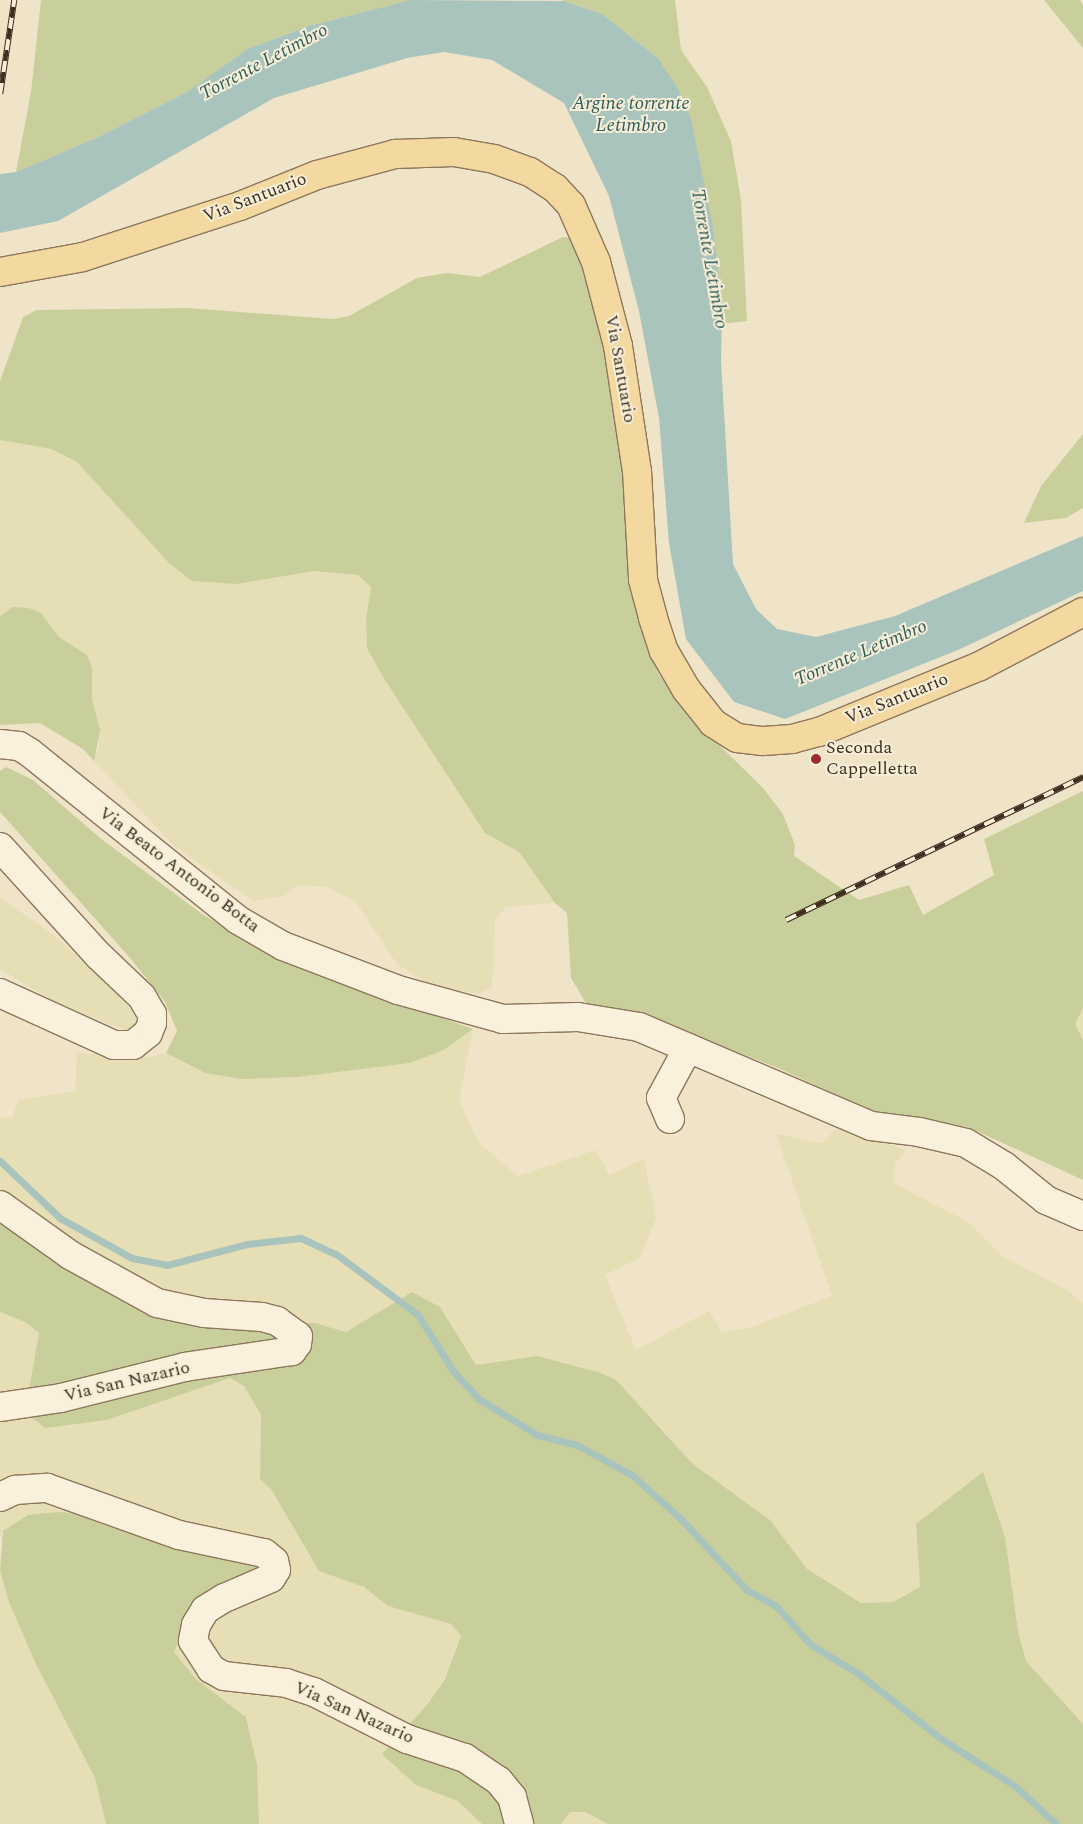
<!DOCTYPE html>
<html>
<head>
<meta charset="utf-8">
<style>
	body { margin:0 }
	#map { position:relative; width:1083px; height:1824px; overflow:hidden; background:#f0e4c8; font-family:Spectral,serif }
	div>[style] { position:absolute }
	.farmland>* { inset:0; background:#e6deb5 }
	.green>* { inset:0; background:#c9cf9b }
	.water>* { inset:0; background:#a9c4bc }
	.stream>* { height:7px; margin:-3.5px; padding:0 3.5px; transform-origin:3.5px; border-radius:3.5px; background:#a9c4bc }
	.roads { filter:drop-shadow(1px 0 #8d765c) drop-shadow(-1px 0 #8d765c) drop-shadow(0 1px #8d765c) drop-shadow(0 -1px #8d765c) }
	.minor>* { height:28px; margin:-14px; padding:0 14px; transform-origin:14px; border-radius:14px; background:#faf1dc }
	.major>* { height:28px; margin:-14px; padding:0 14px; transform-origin:14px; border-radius:14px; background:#f3d9a0 }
	.rail>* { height:5.5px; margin-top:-2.75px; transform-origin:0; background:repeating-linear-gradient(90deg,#f7eed8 0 11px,#3d2e20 0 22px); box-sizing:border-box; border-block:1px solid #3d2e20 }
	.dots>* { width:14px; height:14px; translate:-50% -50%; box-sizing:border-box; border:2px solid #f7eed8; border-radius:50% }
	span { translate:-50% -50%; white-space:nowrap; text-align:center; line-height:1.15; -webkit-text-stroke:4px #f7eed8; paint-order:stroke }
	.street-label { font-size:18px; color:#3d2e20 }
	.poi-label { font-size:18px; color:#3d2e20 }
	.left { translate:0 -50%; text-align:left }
	.water-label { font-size:19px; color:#2f5d5a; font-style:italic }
</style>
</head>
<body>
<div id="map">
	<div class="farmland">
		<i style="clip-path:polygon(0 440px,51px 449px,77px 462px,168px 562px,237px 584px,314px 571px,358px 575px,372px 587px,366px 620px,367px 648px,383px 677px,485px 833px,519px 852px,555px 903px,506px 907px,495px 920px,492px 988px,477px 994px,430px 985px,397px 964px,356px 902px,328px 887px,297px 885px,284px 896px,254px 901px,174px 846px,94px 761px,99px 745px,89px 678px,91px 667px,78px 649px,59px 637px,41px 613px,29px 608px,12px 607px,0 616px)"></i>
		<i style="clip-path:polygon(0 898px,54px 935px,123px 999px,141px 1025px,127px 1030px,111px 1025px,50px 999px,0 969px)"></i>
		<i style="clip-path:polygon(1083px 1008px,1083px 1040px,1075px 1024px)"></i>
		<i style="clip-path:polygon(473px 1029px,459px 1100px,478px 1142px,518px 1176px,596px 1150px,609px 1175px,644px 1159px,656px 1218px,640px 1258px,605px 1275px,636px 1350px,709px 1311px,722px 1332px,749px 1328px,832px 1296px,776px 1134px,822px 1143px,837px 1128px,906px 1150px,895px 1164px,893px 1183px,968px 1222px,1002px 1256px,1067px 1290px,1083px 1303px,1083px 1724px,1026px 1661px,1018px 1631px,916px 1524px,920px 1587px,893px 1602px,861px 1603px,807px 1570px,770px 1520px,693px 1464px,654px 1420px,537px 1356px,476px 1365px,468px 1352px,413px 1292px,346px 1332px,315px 1323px,270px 1325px,141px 1310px,0 1216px,0 1118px,12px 1117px,19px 1100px,75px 1091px,77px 1053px,150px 1057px,166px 1053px,205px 1073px,241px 1079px,298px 1077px,410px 1063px,444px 1050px)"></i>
		<i style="clip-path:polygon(0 1312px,25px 1322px,39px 1333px,28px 1395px,107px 1420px,230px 1378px,244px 1386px,261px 1415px,260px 1479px,271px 1489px,319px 1571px,364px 1587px,389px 1606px,451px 1624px,461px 1636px,445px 1678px,427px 1705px,392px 1742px,416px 1785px,458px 1801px,482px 1824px,259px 1824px,257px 1765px,246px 1717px,196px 1679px,174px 1652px,199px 1599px,106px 1526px,77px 1514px,3px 1531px,0 1538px)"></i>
		<i style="clip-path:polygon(0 1570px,9px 1602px,95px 1778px,106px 1824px,0 1824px)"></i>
		<i style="clip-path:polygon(570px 1812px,585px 1812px,608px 1824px,561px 1824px)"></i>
	</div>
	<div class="green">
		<i style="clip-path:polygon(41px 0,410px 0,309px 26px,247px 49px,187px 92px,96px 138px,16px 172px,31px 92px)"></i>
		<i style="clip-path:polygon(561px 0,675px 0,681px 50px,707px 87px,731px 141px,741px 200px,747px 321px,722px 324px,714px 232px,703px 192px,657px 57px,602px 14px)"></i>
		<i style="clip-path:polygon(1044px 0,1080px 0,1083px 5px,1083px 48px)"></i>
		<i style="clip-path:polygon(563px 237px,572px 238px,580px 255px,602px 326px,613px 388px,638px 618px,659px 675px,703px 729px,763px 788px,783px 814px,795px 845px,794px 856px,859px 900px,909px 885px,923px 915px,994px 875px,984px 839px,1083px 791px,1083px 1008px,1075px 1024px,1083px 1040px,1083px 1180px,968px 1127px,876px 1113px,778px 1068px,644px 1016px,587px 1005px,571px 978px,567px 913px,555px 903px,519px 852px,485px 833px,383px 677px,367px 648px,366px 620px,371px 587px,358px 575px,314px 571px,237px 584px,192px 581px,168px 562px,77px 462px,51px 449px,0 440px,0 381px,23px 317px,37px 310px,188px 308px,333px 319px,349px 316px,417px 278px,447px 273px,480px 277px)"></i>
		<i style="clip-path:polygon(1083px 434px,1083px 508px,1066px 518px,1024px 523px,1041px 486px)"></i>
		<i style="clip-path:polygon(12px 607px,29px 608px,41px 613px,59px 637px,87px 655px,92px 667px,92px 700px,100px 730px,94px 761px,83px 749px,40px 723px,0 725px,0 616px)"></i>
		<i style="clip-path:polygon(6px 767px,33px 780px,100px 838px,202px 914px,292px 965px,473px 1029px,444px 1050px,410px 1063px,298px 1077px,241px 1079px,205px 1073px,166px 1053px,177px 1031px,165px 1002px,131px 959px,0 812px,0 771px)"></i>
		<i style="clip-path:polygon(0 1216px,141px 1310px,270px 1325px,315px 1323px,346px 1332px,412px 1292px,440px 1307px,476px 1365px,537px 1356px,601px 1373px,616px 1380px,693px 1464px,770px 1520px,807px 1569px,861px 1603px,893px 1602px,920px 1587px,916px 1524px,983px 1472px,1005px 1537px,1018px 1631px,1026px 1661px,1083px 1724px,1083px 1824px,608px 1824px,585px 1812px,570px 1812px,561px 1824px,482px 1824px,458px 1801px,416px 1785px,382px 1754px,427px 1705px,445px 1679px,461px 1636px,451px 1624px,388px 1606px,364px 1587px,319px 1571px,271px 1489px,260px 1479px,261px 1415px,244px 1386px,230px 1378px,107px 1420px,45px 1428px,21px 1409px,28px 1395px,39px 1333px,25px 1322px,0 1312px)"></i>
		<i style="clip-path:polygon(60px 1512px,77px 1514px,106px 1526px,262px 1566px,248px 1577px,199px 1599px,174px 1652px,196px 1679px,246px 1717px,257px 1765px,259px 1824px,106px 1824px,95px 1778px,35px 1662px,9px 1602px,0 1570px,3px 1531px,28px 1515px)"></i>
	</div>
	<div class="water">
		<i style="clip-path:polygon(410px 0,564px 1px,602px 14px,625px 32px,657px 57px,678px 89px,691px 119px,714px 232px,722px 308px,721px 361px,733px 564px,756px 609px,777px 629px,816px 637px,895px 616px,1083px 536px,1083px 591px,958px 650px,785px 719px,734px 702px,686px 639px,669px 543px,659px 418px,639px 311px,609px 196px,564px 103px,492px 60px,444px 52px,407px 58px,274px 98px,58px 221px,0 233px,0 174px,16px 172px,96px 138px,187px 92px,247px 49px,309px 26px)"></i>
	</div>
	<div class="stream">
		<i style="left:0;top:1161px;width:83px;rotate:43.5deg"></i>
		<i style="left:60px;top:1218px;width:82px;rotate:29.1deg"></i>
		<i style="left:132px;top:1258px;width:36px;rotate:11deg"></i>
		<i style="left:167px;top:1265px;width:83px;rotate:-14.7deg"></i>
		<i style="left:247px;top:1244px;width:54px;rotate:-6.3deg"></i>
		<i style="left:301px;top:1238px;width:38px;rotate:25deg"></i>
		<i style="left:336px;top:1254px;width:102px;rotate:36.6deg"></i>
		<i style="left:418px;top:1315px;width:66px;rotate:58deg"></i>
		<i style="left:453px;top:1371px;width:38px;rotate:47deg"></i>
		<i style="left:479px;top:1399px;width:68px;rotate:31.8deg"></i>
		<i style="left:537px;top:1435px;width:41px;rotate:14deg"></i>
		<i style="left:577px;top:1445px;width:63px;rotate:28.6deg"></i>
		<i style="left:632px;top:1475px;width:64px;rotate:41.9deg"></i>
		<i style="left:680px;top:1518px;width:98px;rotate:47.1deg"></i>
		<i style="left:747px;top:1590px;width:33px;rotate:29deg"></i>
		<i style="left:776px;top:1606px;width:52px;rotate:48.1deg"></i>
		<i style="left:811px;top:1645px;width:56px;rotate:31.1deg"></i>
		<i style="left:859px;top:1674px;width:107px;rotate:38.2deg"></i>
		<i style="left:943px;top:1740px;width:85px;rotate:32.6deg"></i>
		<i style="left:1015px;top:1786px;width:56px;rotate:42.8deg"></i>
	</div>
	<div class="roads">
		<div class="minor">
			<i style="left:0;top:744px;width:19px;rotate:6deg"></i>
			<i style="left:19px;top:746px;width:12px;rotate:31deg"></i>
			<i style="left:29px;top:752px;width:268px;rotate:38.8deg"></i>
			<i style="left:238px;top:920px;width:52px;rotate:30deg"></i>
			<i style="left:283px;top:946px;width:123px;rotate:20.9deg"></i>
			<i style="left:398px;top:990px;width:109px;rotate:15.4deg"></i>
			<i style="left:503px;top:1019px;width:75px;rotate:-1.5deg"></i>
			<i style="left:578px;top:1017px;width:62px;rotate:9.3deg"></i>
			<i style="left:639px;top:1027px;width:252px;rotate:23.1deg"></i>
			<i style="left:871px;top:1126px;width:48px;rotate:7.1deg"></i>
			<i style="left:919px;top:1132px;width:48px;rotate:13.2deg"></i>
			<i style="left:966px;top:1143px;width:44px;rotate:31.2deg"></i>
			<i style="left:1004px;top:1166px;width:54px;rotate:39deg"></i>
			<i style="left:1046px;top:1200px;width:40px;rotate:23.4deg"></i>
			<i style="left:0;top:847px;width:147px;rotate:47.8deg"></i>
			<i style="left:99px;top:956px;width:59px;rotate:43.6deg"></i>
			<i style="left:142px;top:997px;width:20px;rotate:60deg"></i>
			<i style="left:152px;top:1014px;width:9px;rotate:90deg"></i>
			<i style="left:152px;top:1023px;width:11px;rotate:112deg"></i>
			<i style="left:148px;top:1033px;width:19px;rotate:141deg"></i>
			<i style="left:133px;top:1045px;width:19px;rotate:180deg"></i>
			<i style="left:114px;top:1045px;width:125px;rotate:-155.5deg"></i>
			<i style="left:670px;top:1119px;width:23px;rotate:-113deg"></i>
			<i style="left:661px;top:1098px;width:57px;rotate:-61.6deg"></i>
			<i style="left:0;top:1205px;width:86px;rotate:35.5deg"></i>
			<i style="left:70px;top:1255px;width:99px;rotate:28.9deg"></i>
			<i style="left:157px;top:1303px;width:48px;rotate:12deg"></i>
			<i style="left:204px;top:1313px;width:58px;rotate:3.9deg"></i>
			<i style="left:262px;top:1317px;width:16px;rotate:15deg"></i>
			<i style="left:277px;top:1321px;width:26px;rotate:36deg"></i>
			<i style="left:298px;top:1336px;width:8px;rotate:97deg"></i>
			<i style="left:297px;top:1344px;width:9px;rotate:126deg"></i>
			<i style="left:292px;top:1351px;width:108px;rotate:171.5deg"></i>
			<i style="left:185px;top:1367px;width:128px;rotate:166deg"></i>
			<i style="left:61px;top:1398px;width:62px;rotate:171.6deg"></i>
			<i style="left:0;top:1497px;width:17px;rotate:-25deg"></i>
			<i style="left:15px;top:1490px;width:32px;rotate:-4deg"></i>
			<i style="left:47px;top:1488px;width:140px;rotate:19.6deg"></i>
			<i style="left:179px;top:1535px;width:87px;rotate:12deg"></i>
			<i style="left:264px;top:1553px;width:13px;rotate:39deg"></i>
			<i style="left:274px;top:1561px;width:9px;rotate:77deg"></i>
			<i style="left:276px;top:1570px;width:9px;rotate:122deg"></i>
			<i style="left:271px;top:1578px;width:51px;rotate:156.9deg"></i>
			<i style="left:224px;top:1598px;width:22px;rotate:148deg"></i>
			<i style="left:205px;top:1610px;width:17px;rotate:121deg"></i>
			<i style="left:196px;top:1625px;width:16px;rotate:101deg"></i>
			<i style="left:193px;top:1641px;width:33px;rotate:57deg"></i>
			<i style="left:211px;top:1669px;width:15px;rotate:28deg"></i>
			<i style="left:224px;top:1676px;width:62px;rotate:6.4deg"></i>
			<i style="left:286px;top:1683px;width:29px;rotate:18deg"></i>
			<i style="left:314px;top:1692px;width:104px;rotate:26.8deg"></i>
			<i style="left:407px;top:1739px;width:61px;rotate:18.1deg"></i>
			<i style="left:465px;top:1758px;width:41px;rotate:34.1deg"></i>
			<i style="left:499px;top:1781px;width:21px;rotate:51deg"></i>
			<i style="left:512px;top:1797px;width:28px;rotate:75deg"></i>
		</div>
		<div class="major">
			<i style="left:0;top:272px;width:84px;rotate:-10.2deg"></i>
			<i style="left:83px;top:257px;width:165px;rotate:-18deg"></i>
			<i style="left:240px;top:206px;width:83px;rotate:-21.9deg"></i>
			<i style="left:317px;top:175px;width:81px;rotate:-15.1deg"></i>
			<i style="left:395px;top:154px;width:59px;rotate:-1.9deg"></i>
			<i style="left:454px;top:152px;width:41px;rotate:9.9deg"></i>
			<i style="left:494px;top:159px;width:38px;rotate:20deg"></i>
			<i style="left:530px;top:172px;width:30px;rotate:33deg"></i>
			<i style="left:555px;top:188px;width:23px;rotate:47deg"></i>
			<i style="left:571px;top:205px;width:62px;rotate:66.3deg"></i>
			<i style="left:596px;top:262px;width:87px;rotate:75.3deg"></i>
			<i style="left:618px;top:346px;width:126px;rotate:81.4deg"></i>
			<i style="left:637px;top:471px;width:109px;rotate:86.8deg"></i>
			<i style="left:643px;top:580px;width:39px;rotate:75deg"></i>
			<i style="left:653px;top:618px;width:35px;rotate:72deg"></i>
			<i style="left:664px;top:651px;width:44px;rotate:59.9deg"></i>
			<i style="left:686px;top:689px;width:43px;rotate:51.5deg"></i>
			<i style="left:713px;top:723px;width:28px;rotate:32deg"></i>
			<i style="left:737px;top:738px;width:26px;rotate:7deg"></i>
			<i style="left:763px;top:741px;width:29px;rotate:-4deg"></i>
			<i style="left:792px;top:739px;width:28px;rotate:-15deg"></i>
			<i style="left:819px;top:732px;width:174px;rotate:-22.3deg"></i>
			<i style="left:980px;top:666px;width:116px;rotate:-27.7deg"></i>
		</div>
	</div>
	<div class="rail">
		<i style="left:0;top:94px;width:95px;rotate:-81.5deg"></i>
		<i style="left:786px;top:920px;width:330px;rotate:-25.7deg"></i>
	</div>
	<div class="dots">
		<i style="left:816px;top:759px;background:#9e2a2b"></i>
	</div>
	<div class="street-label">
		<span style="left:255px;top:198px;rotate:-21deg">Via Santuario</span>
		<span style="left:620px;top:369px;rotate:80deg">Via Santuario</span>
		<span style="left:897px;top:699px;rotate:-22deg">Via Santuario</span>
		<span style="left:179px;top:870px;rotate:37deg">Via Beato Antonio Botta</span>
		<span style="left:127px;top:1382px;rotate:-13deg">Via San Nazario</span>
		<span style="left:354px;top:1713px;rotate:24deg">Via San Nazario</span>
	</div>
	<div class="poi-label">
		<span class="left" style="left:826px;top:759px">Seconda<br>Cappelletta</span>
	</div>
	<div class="water-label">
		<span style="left:264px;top:62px;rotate:-28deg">Torrente Letimbro</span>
		<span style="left:631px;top:115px">Argine torrente<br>Letimbro</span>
		<span style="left:709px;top:259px;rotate:80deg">Torrente Letimbro</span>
		<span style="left:861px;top:653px;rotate:-23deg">Torrente Letimbro</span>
	</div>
</div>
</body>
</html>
